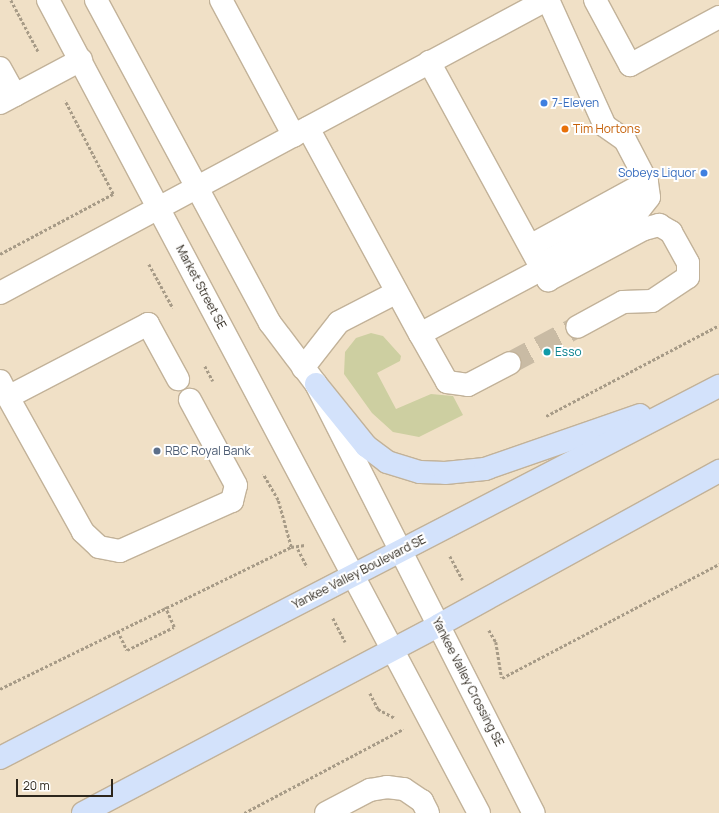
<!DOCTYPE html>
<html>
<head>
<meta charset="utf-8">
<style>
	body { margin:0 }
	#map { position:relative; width:719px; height:813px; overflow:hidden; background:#f0e0c6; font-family:Manrope,sans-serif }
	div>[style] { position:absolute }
	.green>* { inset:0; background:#cdcfa1 }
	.minor-tunnel>* { height:22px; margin-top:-11px; transform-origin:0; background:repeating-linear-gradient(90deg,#c9bba4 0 22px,transparent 0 33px) }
	.path>* { height:2.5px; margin-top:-1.25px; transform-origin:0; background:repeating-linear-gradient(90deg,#a79b87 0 3px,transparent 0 5px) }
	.roads { filter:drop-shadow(1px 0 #c2b299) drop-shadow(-1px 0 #c2b299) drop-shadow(0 1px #c2b299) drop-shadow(0 -1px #c2b299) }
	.minor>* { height:22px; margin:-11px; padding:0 11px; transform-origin:11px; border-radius:11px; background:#fff }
	.major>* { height:22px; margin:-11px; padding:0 11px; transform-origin:11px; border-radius:11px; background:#d3e2fb }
	.dots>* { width:11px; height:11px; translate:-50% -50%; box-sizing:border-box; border:2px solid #fff; border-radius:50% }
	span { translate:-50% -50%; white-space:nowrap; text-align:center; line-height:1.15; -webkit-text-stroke:4px #fff; paint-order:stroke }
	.shop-label { font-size:12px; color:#366cbe }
	.left { translate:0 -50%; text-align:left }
	.right { translate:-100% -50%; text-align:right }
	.food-label { font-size:12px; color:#c56008 }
	.street-label { font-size:12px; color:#2c261c }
	.culture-label { font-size:12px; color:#0d838f }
	.service-label { font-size:12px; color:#4e5e75 }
	.scale { position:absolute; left:16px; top:779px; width:97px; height:18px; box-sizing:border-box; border:2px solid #2c261c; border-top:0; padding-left:5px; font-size:12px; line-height:14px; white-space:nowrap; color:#2c261c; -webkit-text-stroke:3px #fff; paint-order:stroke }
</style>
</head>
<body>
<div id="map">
	<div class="green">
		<i style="clip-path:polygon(371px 333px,383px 336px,401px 356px,400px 361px,377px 373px,396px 409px,431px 394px,453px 396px,463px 415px,419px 437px,393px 432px,372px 413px,344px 374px,345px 352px,356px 338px)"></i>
	</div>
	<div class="minor-tunnel">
		<i style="left:510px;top:363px;width:76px;rotate:-28.2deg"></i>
	</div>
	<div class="path">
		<i style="left:11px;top:0;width:58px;rotate:62.1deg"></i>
		<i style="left:0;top:254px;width:128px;rotate:-28deg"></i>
		<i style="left:113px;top:194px;width:105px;rotate:-117.3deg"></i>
		<i style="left:149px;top:264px;width:50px;rotate:61.4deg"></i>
		<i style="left:205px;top:366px;width:17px;rotate:62deg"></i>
		<i style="left:546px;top:416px;width:195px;rotate:-27.7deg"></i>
		<i style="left:291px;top:547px;width:14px;rotate:-8deg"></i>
		<i style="left:298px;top:549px;width:20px;rotate:63deg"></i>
		<i style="left:450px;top:556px;width:27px;rotate:62deg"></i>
		<i style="left:333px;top:618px;width:27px;rotate:63deg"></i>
		<i style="left:489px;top:630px;width:14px;rotate:60deg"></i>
		<i style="left:496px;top:642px;width:36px;rotate:81deg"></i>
		<i style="left:118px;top:631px;width:21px;rotate:65deg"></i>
		<i style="left:127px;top:650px;width:52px;rotate:-26.1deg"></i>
		<i style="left:174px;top:627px;width:22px;rotate:-114deg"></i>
		<i style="left:502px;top:678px;width:245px;rotate:-27.7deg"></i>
		<i style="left:0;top:689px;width:324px;rotate:-26deg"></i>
		<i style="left:291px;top:547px;width:49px;rotate:-105.5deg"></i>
		<i style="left:278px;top:500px;width:30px;rotate:-120deg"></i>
		<i style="left:370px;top:693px;width:18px;rotate:63deg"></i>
		<i style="left:378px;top:709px;width:19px;rotate:28deg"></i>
		<i style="left:244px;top:813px;width:180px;rotate:-27.8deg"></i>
	</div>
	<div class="roads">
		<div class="minor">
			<i style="left:48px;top:0;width:920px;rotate:62.07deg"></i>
			<i style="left:96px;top:0;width:367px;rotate:61.7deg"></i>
			<i style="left:270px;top:323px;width:76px;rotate:53deg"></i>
			<i style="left:316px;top:384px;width:481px;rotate:63.1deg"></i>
			<i style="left:221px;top:0;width:154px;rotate:61.8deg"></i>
			<i style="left:595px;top:0;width:74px;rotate:61.7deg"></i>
			<i style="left:630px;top:65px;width:101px;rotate:-28.3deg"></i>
			<i style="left:0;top:68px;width:31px;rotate:61deg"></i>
			<i style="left:0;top:103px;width:92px;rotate:-28deg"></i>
			<i style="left:308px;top:128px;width:234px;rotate:61.5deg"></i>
			<i style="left:420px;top:334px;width:138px;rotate:-28deg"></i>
			<i style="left:542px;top:269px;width:236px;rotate:-118.6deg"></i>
			<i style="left:530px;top:246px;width:133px;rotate:-28.7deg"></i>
			<i style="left:647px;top:182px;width:47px;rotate:-117.6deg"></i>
			<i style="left:625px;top:140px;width:24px;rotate:-145deg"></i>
			<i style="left:605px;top:126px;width:138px;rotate:-114.3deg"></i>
			<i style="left:540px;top:265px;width:113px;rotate:-29.1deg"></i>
			<i style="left:639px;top:210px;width:16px;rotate:-52deg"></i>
			<i style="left:649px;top:197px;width:15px;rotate:-98deg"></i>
			<i style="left:542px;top:269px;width:13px;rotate:61deg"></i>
			<i style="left:548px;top:280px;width:109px;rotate:-28deg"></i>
			<i style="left:644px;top:229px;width:16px;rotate:-15deg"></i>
			<i style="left:659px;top:225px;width:14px;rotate:30deg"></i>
			<i style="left:671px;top:232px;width:35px;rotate:61deg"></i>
			<i style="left:688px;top:263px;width:14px;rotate:90deg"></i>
			<i style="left:688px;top:277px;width:43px;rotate:146.3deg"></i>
			<i style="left:652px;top:301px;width:29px;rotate:178deg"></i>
			<i style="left:623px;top:302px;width:52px;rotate:151.5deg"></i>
			<i style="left:0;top:293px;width:620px;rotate:-28.22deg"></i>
			<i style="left:420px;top:334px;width:55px;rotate:60.6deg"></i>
			<i style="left:447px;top:382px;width:21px;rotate:8deg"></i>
			<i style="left:468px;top:385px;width:47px;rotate:-27.6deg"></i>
			<i style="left:303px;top:368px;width:58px;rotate:-52deg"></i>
			<i style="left:339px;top:322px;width:65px;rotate:-27.3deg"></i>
			<i style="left:0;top:381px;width:18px;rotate:63deg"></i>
			<i style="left:8px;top:397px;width:158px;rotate:-27.5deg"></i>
			<i style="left:148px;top:324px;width:63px;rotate:61.4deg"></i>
			<i style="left:8px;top:397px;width:154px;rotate:60.9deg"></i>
			<i style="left:83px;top:532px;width:22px;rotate:43deg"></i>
			<i style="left:99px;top:547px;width:21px;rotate:11deg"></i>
			<i style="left:120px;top:551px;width:123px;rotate:-24.1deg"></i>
			<i style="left:232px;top:501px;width:16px;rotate:-76deg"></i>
			<i style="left:236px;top:485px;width:97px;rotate:-118.4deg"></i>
			<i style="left:326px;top:813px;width:50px;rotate:-27.6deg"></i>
			<i style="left:370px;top:790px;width:17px;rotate:-10deg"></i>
			<i style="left:387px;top:787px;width:17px;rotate:7deg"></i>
			<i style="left:404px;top:789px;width:22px;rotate:34deg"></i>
			<i style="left:422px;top:801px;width:13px;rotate:63deg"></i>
		</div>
		<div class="major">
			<i style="left:316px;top:384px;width:80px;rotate:51.1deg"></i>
			<i style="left:366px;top:446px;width:26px;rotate:37deg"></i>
			<i style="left:387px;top:462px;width:34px;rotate:17deg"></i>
			<i style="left:420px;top:472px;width:25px;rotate:2deg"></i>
			<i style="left:445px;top:473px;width:40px;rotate:-5.7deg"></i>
			<i style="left:485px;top:469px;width:164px;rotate:-19.2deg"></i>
			<i style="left:0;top:758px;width:810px;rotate:-27.36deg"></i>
			<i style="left:83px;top:813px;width:403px;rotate:-27.8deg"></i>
			<i style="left:439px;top:625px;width:320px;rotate:-28.8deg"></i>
		</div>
	</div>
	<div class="dots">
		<i style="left:544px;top:103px;background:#3f7fe0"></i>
		<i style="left:565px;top:129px;background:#e8710a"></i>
		<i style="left:704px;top:173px;background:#3f7fe0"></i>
		<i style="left:547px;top:352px;background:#0f9aa8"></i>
		<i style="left:157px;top:451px;background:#5c6f8a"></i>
	</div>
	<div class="shop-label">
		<span class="left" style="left:552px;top:103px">7-Eleven</span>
		<span class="right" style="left:696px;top:173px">Sobeys Liquor</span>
	</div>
	<div class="food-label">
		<span class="left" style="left:573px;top:129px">Tim Hortons</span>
	</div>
	<div class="street-label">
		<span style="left:201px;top:287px;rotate:62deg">Market Street SE</span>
		<span style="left:359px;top:572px;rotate:-27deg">Yankee Valley Boulevard SE</span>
		<span style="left:468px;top:682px;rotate:63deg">Yankee Valley Crossing SE</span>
	</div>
	<div class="culture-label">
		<span class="left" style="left:555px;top:352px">Esso</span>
	</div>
	<div class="service-label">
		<span class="left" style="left:165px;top:451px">RBC Royal Bank</span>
	</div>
	<div class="scale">20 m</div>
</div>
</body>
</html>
